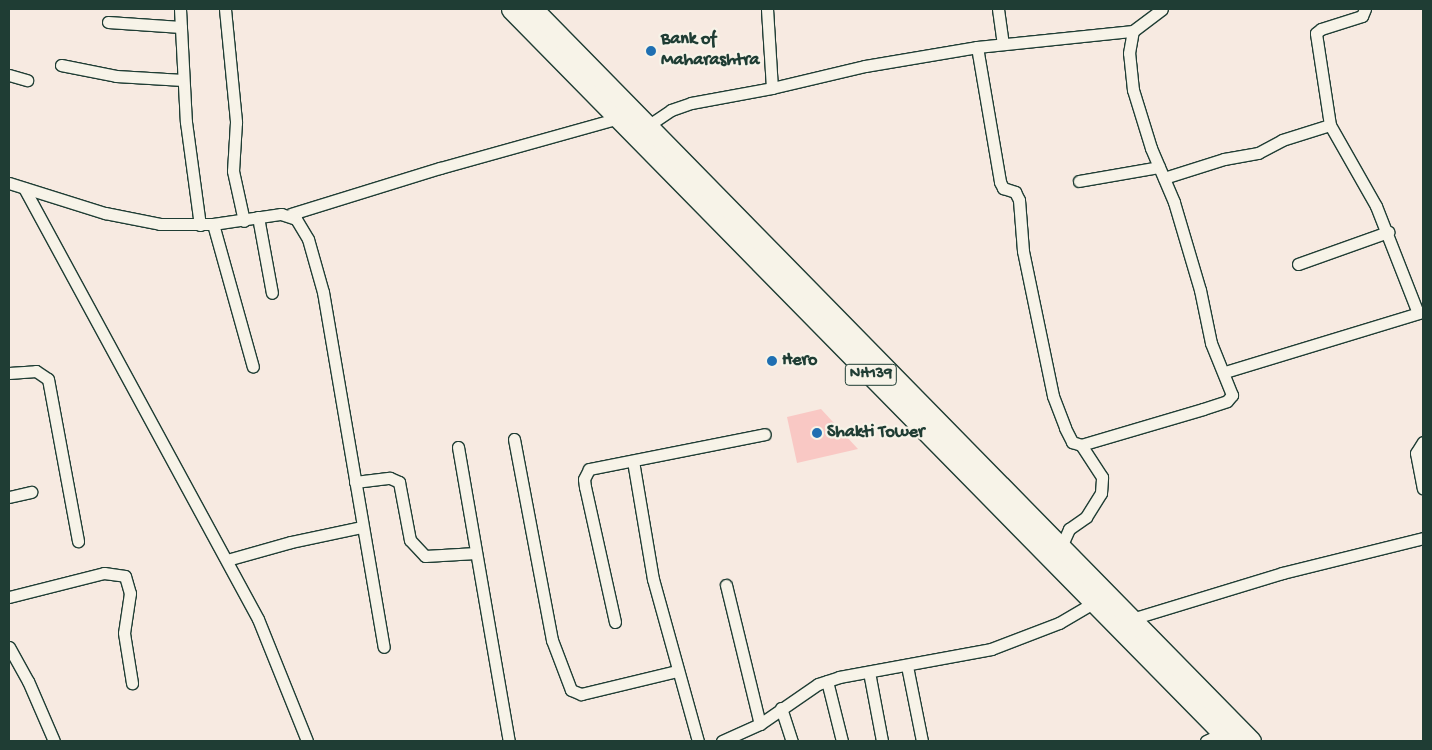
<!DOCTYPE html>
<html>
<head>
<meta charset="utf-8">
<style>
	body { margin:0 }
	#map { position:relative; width:1432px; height:750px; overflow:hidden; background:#f7eae1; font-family:"Gochi Hand",sans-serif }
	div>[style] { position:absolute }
	.building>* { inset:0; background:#f9c8c4 }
	.roads { filter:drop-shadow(1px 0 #1f3d34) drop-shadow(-1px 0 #1f3d34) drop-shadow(0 1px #1f3d34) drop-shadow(0 -1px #1f3d34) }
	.minor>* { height:11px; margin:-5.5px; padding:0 5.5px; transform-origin:5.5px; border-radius:5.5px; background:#f7f3e8 }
	.trunk>* { height:19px; margin:-9.5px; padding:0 9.5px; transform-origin:9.5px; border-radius:9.5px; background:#f7f3e8 }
	.dots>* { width:14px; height:14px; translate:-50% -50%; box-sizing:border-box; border:2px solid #f7f3e8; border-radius:50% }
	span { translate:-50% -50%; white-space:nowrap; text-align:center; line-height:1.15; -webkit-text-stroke:4.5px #f7f3e8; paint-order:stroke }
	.shield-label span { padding:1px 4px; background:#f7f3e8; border:1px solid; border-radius:4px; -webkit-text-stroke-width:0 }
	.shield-label { font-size:16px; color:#1f3d34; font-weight:700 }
	.poi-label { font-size:18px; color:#1f3d34; font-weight:700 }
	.left { translate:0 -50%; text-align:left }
	.frame { position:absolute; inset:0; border:10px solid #1f3d34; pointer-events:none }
</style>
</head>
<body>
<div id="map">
	<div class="building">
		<i style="clip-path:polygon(821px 409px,858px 449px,797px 463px,787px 417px)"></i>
	</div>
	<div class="roads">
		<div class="minor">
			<i style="left:180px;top:9px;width:113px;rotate:87deg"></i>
			<i style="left:186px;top:122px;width:104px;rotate:82.3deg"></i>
			<i style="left:225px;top:9px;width:114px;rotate:84.4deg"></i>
			<i style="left:236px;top:122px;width:49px;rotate:93.5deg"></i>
			<i style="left:233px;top:171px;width:51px;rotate:77.6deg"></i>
			<i style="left:767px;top:9px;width:79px;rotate:86.4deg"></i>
			<i style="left:998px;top:9px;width:35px;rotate:82deg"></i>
			<i style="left:108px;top:22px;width:73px;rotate:3.9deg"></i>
			<i style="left:977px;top:47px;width:137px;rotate:80.3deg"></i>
			<i style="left:1000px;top:182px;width:7px;rotate:63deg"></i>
			<i style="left:1003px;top:188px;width:13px;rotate:18deg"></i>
			<i style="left:1015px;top:192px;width:9px;rotate:63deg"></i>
			<i style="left:1019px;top:200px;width:51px;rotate:85.5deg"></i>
			<i style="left:1023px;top:251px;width:148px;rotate:78.3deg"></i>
			<i style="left:1053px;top:396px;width:34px;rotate:69deg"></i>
			<i style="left:1065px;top:428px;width:16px;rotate:63deg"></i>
			<i style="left:1072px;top:442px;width:9px;rotate:18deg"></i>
			<i style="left:1081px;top:445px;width:127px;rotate:-16.4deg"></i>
			<i style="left:1203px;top:409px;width:25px;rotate:-18deg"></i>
			<i style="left:1227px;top:401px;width:8px;rotate:-50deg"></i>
			<i style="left:1232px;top:395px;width:56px;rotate:-112deg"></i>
			<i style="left:1211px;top:343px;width:54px;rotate:-101.7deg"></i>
			<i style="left:1200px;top:290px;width:92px;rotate:-106.5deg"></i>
			<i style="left:1174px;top:202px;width:59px;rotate:-113.1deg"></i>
			<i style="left:1151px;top:148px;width:61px;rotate:-107.2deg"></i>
			<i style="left:1133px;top:90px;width:37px;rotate:-96deg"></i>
			<i style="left:1129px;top:53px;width:22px;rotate:-80deg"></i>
			<i style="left:61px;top:65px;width:56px;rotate:11.3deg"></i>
			<i style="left:116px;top:76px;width:67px;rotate:3.4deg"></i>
			<i style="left:9px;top:75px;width:19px;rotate:16deg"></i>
			<i style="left:1330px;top:125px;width:93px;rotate:60.4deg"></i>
			<i style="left:1376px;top:206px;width:115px;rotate:68.6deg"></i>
			<i style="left:643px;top:129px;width:34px;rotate:-34deg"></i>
			<i style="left:671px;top:110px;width:21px;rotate:-19deg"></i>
			<i style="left:691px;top:103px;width:82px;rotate:-10.5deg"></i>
			<i style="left:772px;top:88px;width:96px;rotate:-13.3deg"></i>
			<i style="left:865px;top:66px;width:114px;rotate:-9.6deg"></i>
			<i style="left:977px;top:47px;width:157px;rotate:-5.9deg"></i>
			<i style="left:1133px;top:31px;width:36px;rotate:-37deg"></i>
			<i style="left:1164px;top:178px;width:63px;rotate:-17.6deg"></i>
			<i style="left:1224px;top:159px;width:35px;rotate:-10deg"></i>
			<i style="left:1258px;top:153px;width:27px;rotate:-28deg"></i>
			<i style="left:1282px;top:140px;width:50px;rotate:-17.4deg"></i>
			<i style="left:1330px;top:125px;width:93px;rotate:-98.7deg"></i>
			<i style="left:1316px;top:33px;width:6px;rotate:-39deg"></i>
			<i style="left:1321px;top:29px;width:43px;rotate:-17.6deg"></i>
			<i style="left:1362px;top:16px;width:8px;rotate:-67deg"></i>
			<i style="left:1079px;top:181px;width:81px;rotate:-9.9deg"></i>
			<i style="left:9px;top:183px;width:101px;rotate:17.4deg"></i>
			<i style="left:105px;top:213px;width:56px;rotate:11.3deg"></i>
			<i style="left:160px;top:224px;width:53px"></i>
			<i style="left:213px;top:224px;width:69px;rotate:-8.4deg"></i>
			<i style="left:281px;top:214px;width:16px;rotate:18deg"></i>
			<i style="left:296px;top:219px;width:23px;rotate:59deg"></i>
			<i style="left:308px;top:239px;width:55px;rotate:74.2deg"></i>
			<i style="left:323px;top:292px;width:360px;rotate:80.3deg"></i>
			<i style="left:24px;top:188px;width:490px;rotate:61.5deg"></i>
			<i style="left:258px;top:619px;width:131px;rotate:68.1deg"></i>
			<i style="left:291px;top:214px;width:156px;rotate:-17.2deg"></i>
			<i style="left:440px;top:168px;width:186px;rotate:-15.6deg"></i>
			<i style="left:258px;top:217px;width:77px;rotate:79.6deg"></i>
			<i style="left:213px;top:224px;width:148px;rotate:74.4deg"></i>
			<i style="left:1298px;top:264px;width:96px;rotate:-19.6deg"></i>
			<i style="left:1225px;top:372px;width:207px;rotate:-16.9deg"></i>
			<i style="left:9px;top:373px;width:27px;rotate:-4deg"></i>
			<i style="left:36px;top:371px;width:14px;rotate:34deg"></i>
			<i style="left:48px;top:379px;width:165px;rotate:79.5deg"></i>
			<i style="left:514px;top:439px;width:205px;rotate:79.3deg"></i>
			<i style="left:552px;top:640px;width:53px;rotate:69.2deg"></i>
			<i style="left:571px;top:690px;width:11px;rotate:22deg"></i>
			<i style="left:581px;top:694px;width:99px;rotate:-13.5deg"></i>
			<i style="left:1423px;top:442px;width:13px;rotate:122deg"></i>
			<i style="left:1416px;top:453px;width:36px;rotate:79deg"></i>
			<i style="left:458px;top:447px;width:298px;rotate:80.2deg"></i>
			<i style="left:633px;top:461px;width:120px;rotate:80.4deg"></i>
			<i style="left:653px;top:579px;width:168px;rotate:74.5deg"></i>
			<i style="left:355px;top:482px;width:35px;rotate:-7deg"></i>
			<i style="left:390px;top:478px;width:10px;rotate:24deg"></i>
			<i style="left:399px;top:482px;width:59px;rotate:79.3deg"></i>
			<i style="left:410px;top:540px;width:22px;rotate:47deg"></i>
			<i style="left:425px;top:556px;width:51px;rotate:-3.4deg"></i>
			<i style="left:9px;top:497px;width:23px;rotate:-13deg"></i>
			<i style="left:1061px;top:547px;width:20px;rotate:-66deg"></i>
			<i style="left:1069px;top:529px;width:21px;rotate:-35deg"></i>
			<i style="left:1086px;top:517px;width:28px;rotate:-58deg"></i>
			<i style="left:1101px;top:493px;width:16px;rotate:-86deg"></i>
			<i style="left:1102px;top:477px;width:38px;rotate:-123deg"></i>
			<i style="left:227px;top:560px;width:66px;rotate:-15.7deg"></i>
			<i style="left:291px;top:542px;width:72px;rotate:-12.1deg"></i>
			<i style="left:726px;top:585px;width:143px;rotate:76.3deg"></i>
			<i style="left:9px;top:597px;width:98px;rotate:-14.2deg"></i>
			<i style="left:104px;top:573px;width:21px;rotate:8deg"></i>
			<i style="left:125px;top:576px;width:18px;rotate:74deg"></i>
			<i style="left:130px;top:593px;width:40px;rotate:98.5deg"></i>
			<i style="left:124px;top:633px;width:51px;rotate:80.9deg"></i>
			<i style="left:1132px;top:619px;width:157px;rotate:-17deg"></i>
			<i style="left:1282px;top:573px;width:145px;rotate:-13.9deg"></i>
			<i style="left:615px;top:622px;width:138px;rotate:-102.5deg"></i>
			<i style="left:585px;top:487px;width:8px;rotate:-97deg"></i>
			<i style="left:584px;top:479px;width:11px;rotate:-63deg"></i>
			<i style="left:589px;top:469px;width:179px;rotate:-11.2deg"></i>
			<i style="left:9px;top:647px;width:39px;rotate:61deg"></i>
			<i style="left:28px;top:681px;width:65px;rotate:66.6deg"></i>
			<i style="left:907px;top:666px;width:76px;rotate:78.7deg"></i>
			<i style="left:869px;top:672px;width:70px;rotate:79.3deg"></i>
			<i style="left:827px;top:681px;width:62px;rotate:76deg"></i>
			<i style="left:781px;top:708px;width:35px;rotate:72deg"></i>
			<i style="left:722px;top:741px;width:42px;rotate:-24.1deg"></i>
			<i style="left:760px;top:724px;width:70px;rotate:-34.6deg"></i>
			<i style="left:818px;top:684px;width:22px;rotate:-18deg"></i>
			<i style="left:839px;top:677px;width:155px;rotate:-10.4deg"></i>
			<i style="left:991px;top:649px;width:73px;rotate:-20.9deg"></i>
			<i style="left:1059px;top:623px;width:45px;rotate:-30.5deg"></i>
			<i style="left:1206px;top:741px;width:23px;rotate:-25deg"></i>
		</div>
		<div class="trunk">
			<i style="left:511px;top:9px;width:1026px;rotate:45.51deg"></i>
			<i style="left:533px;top:9px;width:1025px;rotate:45.55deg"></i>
		</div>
	</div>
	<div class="dots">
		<i style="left:651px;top:51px;background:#1f6fb2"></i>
		<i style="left:772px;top:361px;background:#1f6fb2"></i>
		<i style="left:817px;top:433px;background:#1f6fb2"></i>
	</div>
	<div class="shield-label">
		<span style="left:871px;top:375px">NH139</span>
	</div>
	<div class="poi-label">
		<span class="left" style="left:661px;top:51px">Bank of<br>Maharashtra</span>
		<span class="left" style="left:782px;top:361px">Hero</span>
		<span class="left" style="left:827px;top:433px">Shakti Tower</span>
	</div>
	<div class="frame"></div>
</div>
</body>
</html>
